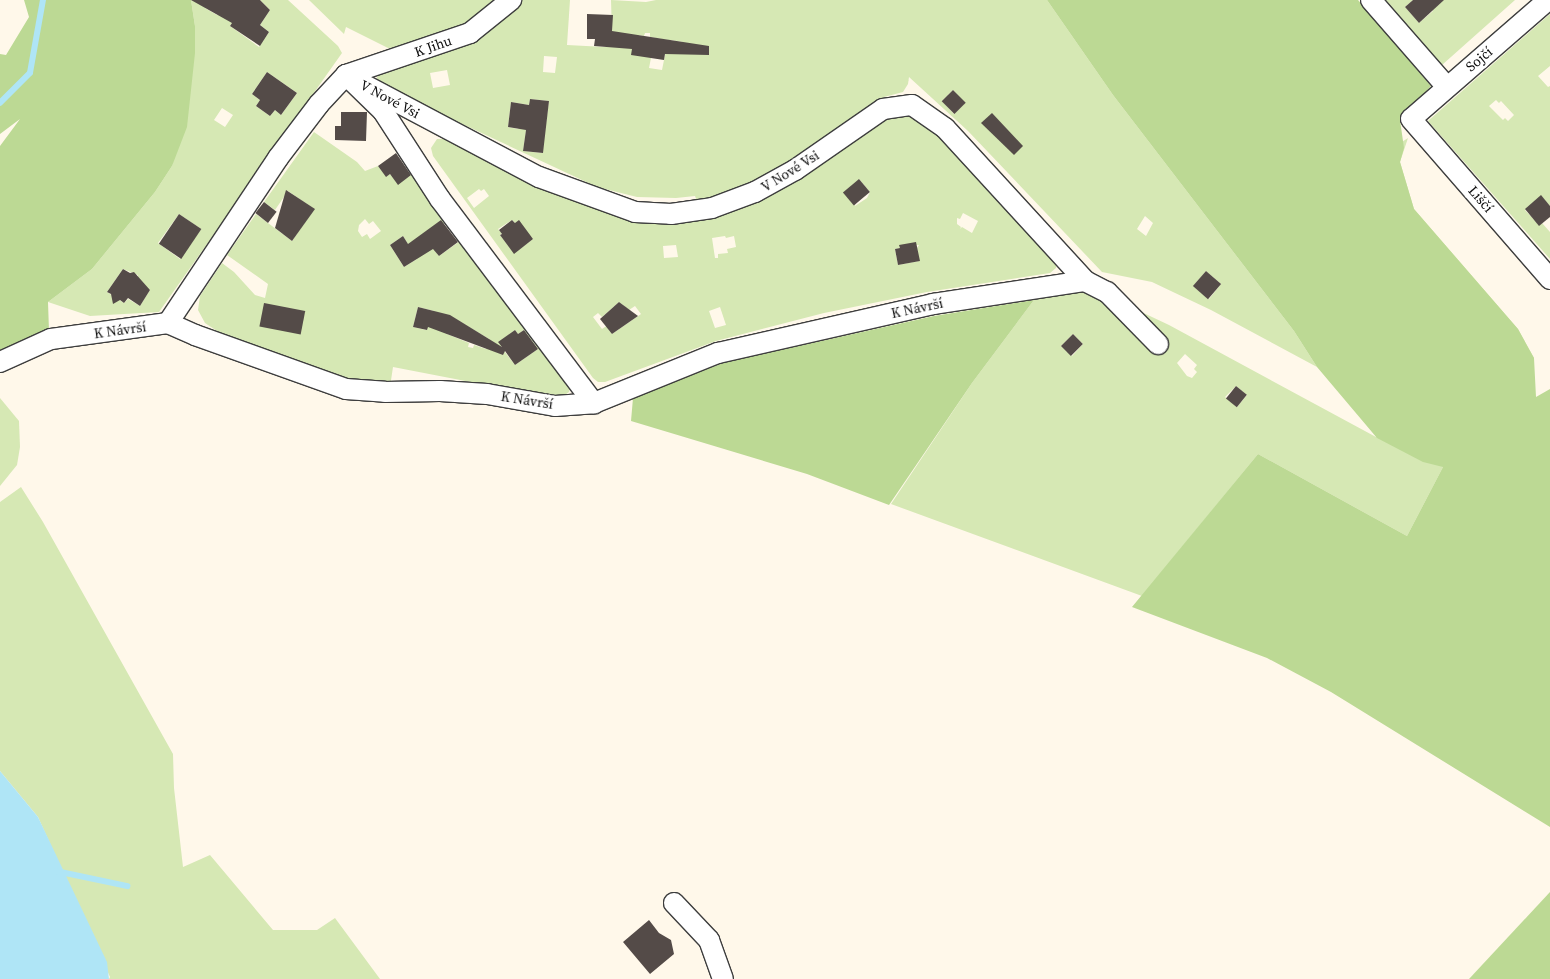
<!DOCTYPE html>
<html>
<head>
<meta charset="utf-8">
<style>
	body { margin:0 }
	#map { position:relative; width:1550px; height:979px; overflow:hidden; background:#fff8ea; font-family:"Source Serif 4",serif }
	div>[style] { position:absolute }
	.green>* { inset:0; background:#d6e8b4 }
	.forest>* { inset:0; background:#bcd994 }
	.water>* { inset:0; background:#afe5f6 }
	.stream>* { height:5.5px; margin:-2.75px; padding:0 2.75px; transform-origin:2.75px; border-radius:2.75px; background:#afe5f6 }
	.building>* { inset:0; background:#544b48; transform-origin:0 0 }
	.roads { filter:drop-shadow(1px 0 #3e3e3e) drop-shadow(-1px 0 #3e3e3e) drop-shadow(0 1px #3e3e3e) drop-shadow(0 -1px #3e3e3e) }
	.street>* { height:20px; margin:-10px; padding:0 10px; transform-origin:10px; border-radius:10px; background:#fff }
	span { translate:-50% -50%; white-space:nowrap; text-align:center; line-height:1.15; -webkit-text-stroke:5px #fff; paint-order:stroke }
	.street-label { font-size:14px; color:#0b0b0b }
</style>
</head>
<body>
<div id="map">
	<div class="green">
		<i style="clip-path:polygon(evenodd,191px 0,209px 0,205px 8px,217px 15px,226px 0,247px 0,230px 26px,259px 47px,269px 32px,260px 25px,270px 10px,260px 0,288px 0,338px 46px,342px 53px,159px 312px,90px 316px,48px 302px,92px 269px,155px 192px,172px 166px,195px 26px,191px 0,267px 72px,297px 93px,281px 115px,275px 110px,270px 116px,256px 106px,260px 100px,252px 94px,267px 72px,191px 0,222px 108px,233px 115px,225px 127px,214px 120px,222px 108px,191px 0,179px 214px,201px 229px,180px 259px,158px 243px,179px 214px,191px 0,123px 269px,138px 275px,138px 282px,150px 290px,140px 306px,128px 299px,124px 303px,107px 292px,123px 269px)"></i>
		<i style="clip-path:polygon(309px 0,503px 0,476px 24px,409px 47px,388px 48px,346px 27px,344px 34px)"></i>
		<i style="clip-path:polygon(evenodd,519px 0,570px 0,567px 45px,605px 47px,612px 33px,611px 0,646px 2px,656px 0,1047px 0,1113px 95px,1294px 331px,1317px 367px,1211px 310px,1173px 292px,1152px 282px,1102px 272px,968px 131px,909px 77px,908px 84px,903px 92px,884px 97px,794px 167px,699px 207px,695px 196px,676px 198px,637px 197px,597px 187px,383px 87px,377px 81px,377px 77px,382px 71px,453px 49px,519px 0,645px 33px,650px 33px,650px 37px,668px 40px,662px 70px,649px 68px,651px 58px,638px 38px,639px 35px,644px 36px,645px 33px,519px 0,671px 40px,683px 42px,682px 54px,669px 53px,671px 40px,519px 0,544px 56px,557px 57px,555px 73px,543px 72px,544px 56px,519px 0,447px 70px,450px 85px,433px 88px,430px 73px,447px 70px,519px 0,953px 90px,965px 103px,954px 114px,942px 101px,953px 90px,519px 0,530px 99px,549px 101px,542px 153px,523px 151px,528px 117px,518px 129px,508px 127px,511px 102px,529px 105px,530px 99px,519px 0,1145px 216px,1153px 223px,1146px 236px,1137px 229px,1145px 216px,519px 0,1206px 271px,1221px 284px,1209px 299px,1193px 286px,1206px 271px)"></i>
		<i style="clip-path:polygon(1385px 0,1413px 0,1405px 7px,1419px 23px,1433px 11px,1431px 0,1515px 0,1442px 65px)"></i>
		<i style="clip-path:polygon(evenodd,1550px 14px,1550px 66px,1538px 76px,1548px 87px,1550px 86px,1550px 206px,1541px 196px,1525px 210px,1539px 225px,1542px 223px,1550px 232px,1550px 259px,1428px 121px,1550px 14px,1496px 100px,1499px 103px,1501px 101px,1514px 115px,1508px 121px,1505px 118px,1503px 120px,1489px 106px,1496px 100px)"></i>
		<i style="clip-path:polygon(evenodd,896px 117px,910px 117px,924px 122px,951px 145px,1057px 262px,1056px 268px,1050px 273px,927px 292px,824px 313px,716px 341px,605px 382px,598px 382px,593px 378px,433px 156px,431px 148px,437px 139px,448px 139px,521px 179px,605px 212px,650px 220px,678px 220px,882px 120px,896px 117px,859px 179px,870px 192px,867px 198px,855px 206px,859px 179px,896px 117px,479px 189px,481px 191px,484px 189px,489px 196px,474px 208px,467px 198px,479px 189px,896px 117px,963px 213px,978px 221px,972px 233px,962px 227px,960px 229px,961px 227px,957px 224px,957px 218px,960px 219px,963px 213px,896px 117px,512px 220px,533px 239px,514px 253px,500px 235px,502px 233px,498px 229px,512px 220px,896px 117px,725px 236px,726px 238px,734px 236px,736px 247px,727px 249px,728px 253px,718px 254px,718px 258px,715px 258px,712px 238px,725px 236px,896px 117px,676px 245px,678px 257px,664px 258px,663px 246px,676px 245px,896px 117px,900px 245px,919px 245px,917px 248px,919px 261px,898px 265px,895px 249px,900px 248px,900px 245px,896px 117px,619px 302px,629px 310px,635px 306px,641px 314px,612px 334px,608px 325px,602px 329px,593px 317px,598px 313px,602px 317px,619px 302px,896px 117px,720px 307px,726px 325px,715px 328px,709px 311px,720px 307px)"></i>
		<i style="clip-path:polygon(evenodd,314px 132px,357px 162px,365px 171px,378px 166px,386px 176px,390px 174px,398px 184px,419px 169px,571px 384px,569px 392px,562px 397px,481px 384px,393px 367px,390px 387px,334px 378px,255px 349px,217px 331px,205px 323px,198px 310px,200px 296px,222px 263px,234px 272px,255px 295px,265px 298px,268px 284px,227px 255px,256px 214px,292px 241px,314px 209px,288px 191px,275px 210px,264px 202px,314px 132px,365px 219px,369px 224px,373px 221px,381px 231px,370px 239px,367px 234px,362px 237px,358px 231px,359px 225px,365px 219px,314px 132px,446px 222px,460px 241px,439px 256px,425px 237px,446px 222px,314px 132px,403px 236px,417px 259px,404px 267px,390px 245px,403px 236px,314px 132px,418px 307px,434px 311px,426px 330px,413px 327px,418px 307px,314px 132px,449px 315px,489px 339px,486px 349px,474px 345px,473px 348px,468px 347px,469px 343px,447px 334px,449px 315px,314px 132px,515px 330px,518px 334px,524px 330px,538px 349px,515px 365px,501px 347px,502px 340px,515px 330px)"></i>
		<i style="clip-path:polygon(evenodd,1408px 138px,1400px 162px,1414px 209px,1518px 329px,1534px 358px,1443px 467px,1407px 536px,1258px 454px,1142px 596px,891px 504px,972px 383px,1034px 300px,1082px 284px,1169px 325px,1376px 437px,1366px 165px,1408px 138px,1073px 334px,1083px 344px,1072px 356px,1061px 346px,1073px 334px,1408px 138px,1185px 354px,1197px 365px,1194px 369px,1197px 372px,1192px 378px,1187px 376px,1177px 363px,1185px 354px,1408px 138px,1236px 386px,1247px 395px,1237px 407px,1225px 397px,1236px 386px)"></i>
		<i style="clip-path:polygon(0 398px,19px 421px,20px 447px,17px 465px,0 486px)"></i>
		<i style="clip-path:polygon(21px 487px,43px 522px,173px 754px,174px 788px,183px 867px,210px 855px,273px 930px,317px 930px,335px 918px,380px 979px,109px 979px,110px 977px,38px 817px,0 771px,0 502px)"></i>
	</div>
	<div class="forest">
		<i style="clip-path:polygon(24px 0,191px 0,195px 26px,195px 53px,187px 127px,172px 166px,155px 192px,92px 269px,48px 302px,49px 331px,0 351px,0 146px,20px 119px,0 134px,0 54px,6px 55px,29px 17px)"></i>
		<i style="clip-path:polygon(1047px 0,1358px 0,1431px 86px,1400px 120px,1404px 148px,1400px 162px,1414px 209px,1518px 329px,1534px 358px,1536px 397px,1550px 389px,1550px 827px,1331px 692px,1267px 658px,1132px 607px,1258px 454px,1407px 536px,1443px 467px,1423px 462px,1377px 438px,1317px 367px,1294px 331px,1113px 95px)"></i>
		<i style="clip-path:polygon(1034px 300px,972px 383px,889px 505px,807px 474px,631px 421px,633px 398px,723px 363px,934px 316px)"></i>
		<i style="clip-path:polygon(1550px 892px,1550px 979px,1469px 979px)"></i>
	</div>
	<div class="water">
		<i style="clip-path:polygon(0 771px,38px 817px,107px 962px,109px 979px,0 979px)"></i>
	</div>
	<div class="stream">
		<i style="left:0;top:103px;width:42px;rotate:-45deg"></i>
		<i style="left:30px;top:73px;width:74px;rotate:-79.9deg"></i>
		<i style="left:56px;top:871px;width:73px;rotate:11.9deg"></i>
	</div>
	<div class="building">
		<i style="clip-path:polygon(191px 0,260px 0,270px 10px,260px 25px,269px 32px,260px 46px,230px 26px,232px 23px)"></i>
		<i style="clip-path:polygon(1413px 0,1444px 0,1419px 23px,1405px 7px)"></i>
		<i style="clip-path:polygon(587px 14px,613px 15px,612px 31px,709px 46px,709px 55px,665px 54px,664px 60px,631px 55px,632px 49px,594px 46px,595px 39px,587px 39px)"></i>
		<i style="clip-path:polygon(267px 72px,297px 93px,281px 115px,275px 110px,270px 116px,256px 106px,260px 100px,252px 94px)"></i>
		<i style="left:953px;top:90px;width:18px;height:16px;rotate:45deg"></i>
		<i style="clip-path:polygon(530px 99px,549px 101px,543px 153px,523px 151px,526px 130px,508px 127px,511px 102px,529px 105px)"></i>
		<i style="clip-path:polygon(341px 112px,367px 112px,366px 141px,335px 140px,335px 126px,341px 126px)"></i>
		<i style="clip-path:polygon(992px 113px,1023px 146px,1014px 155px,981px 123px)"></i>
		<i style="clip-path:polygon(396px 153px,411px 175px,398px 185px,390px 174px,386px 177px,378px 166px)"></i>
		<i style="left:859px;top:179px;width:17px;height:21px;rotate:50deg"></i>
		<i style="clip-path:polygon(286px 190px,315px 209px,292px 241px,275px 228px)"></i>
		<i style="clip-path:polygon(1541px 195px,1550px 206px,1550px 217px,1539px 226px,1525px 209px)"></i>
		<i style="left:264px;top:202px;width:16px;height:14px;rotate:38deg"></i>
		<i style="left:179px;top:214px;width:27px;height:36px;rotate:34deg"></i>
		<i style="clip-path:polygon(441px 220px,458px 242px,439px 256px,433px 249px,404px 267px,390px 245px,403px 236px,408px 244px)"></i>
		<i style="clip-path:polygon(512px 220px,515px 223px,519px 220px,533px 239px,514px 254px,500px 235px,502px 234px,499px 230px)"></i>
		<i style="clip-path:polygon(916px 242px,920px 261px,898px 265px,895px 249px,900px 248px,899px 245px)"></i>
		<i style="clip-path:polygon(123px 269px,130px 273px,134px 272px,150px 290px,140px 306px,128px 298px,124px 303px,120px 300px,113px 304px,111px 294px,107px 292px)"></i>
		<i style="left:1206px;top:271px;width:20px;height:20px;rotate:41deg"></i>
		<i style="clip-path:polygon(619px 302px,638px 316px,612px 334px,600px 319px)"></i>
		<i style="left:264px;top:303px;width:42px;height:24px;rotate:11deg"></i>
		<i style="clip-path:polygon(418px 307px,450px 315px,502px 347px,498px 342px,515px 330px,518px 334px,524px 330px,538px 349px,515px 365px,505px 351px,503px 355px,428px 327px,427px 330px,413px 327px)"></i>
		<i style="left:1073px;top:334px;width:14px;height:17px;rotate:45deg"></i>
		<i style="left:1236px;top:386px;width:14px;height:16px;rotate:39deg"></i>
		<i style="clip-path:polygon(649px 920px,659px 933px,671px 940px,674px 954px,650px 974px,623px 942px)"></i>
	</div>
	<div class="roads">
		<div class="street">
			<i style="left:1371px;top:0;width:114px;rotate:48.9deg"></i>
			<i style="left:1548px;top:0;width:181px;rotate:139deg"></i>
			<i style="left:1411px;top:119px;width:212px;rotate:49deg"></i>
			<i style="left:346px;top:75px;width:218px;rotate:27.9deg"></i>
			<i style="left:539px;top:177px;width:102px;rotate:20deg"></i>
			<i style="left:635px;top:212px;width:36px;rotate:3deg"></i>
			<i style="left:671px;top:214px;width:41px;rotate:-8.3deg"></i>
			<i style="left:712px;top:208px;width:46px;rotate:-20.4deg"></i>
			<i style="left:755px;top:192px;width:46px;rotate:-28.8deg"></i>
			<i style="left:795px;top:170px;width:107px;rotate:-34.7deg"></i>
			<i style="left:883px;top:109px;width:29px;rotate:-8deg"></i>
			<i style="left:912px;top:105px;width:40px;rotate:34.9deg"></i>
			<i style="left:945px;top:128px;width:207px;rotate:47.5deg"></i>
			<i style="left:1085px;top:281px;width:25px;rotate:27deg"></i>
			<i style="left:1107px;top:292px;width:73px;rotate:45.6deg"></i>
			<i style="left:346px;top:75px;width:131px;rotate:-18.7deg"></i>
			<i style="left:470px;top:33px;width:53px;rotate:-38.8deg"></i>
			<i style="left:168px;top:323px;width:198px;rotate:-56.3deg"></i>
			<i style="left:278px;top:158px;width:68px;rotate:-52.8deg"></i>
			<i style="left:319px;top:104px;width:40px;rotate:-47deg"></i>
			<i style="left:346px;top:75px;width:52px;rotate:44.2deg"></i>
			<i style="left:383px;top:111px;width:105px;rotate:57.1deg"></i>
			<i style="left:440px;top:199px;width:256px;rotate:53deg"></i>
			<i style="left:0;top:362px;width:56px;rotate:-24.3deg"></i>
			<i style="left:51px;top:339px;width:118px;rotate:-7.8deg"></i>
			<i style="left:168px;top:323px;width:30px;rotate:24deg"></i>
			<i style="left:195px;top:335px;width:160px;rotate:19.7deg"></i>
			<i style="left:346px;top:389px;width:39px;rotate:4deg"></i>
			<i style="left:385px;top:392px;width:55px;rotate:-1deg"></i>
			<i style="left:440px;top:391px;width:47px;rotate:3.7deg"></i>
			<i style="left:487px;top:394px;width:69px;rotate:10deg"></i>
			<i style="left:555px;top:406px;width:39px;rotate:-4deg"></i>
			<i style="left:594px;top:403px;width:134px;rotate:-22deg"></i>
			<i style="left:718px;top:353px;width:221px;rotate:-12.8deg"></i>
			<i style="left:933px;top:304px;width:154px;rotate:-8.6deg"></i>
			<i style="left:674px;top:903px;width:51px;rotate:46.6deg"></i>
			<i style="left:709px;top:940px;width:41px;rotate:70.3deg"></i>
		</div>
	</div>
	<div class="street-label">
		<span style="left:433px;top:46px;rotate:-19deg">K Jihu</span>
		<span style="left:1479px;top:59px;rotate:-40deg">Sojčí</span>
		<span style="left:390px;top:99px;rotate:28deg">V Nové Vsi</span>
		<span style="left:790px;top:171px;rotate:-32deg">V Nové Vsi</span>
		<span style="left:1481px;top:199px;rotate:49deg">Liščí</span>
		<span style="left:917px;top:308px;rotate:-12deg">K Návrší</span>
		<span style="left:120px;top:330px;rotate:-8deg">K Návrší</span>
		<span style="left:527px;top:400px;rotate:9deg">K Návrší</span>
	</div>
</div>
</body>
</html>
